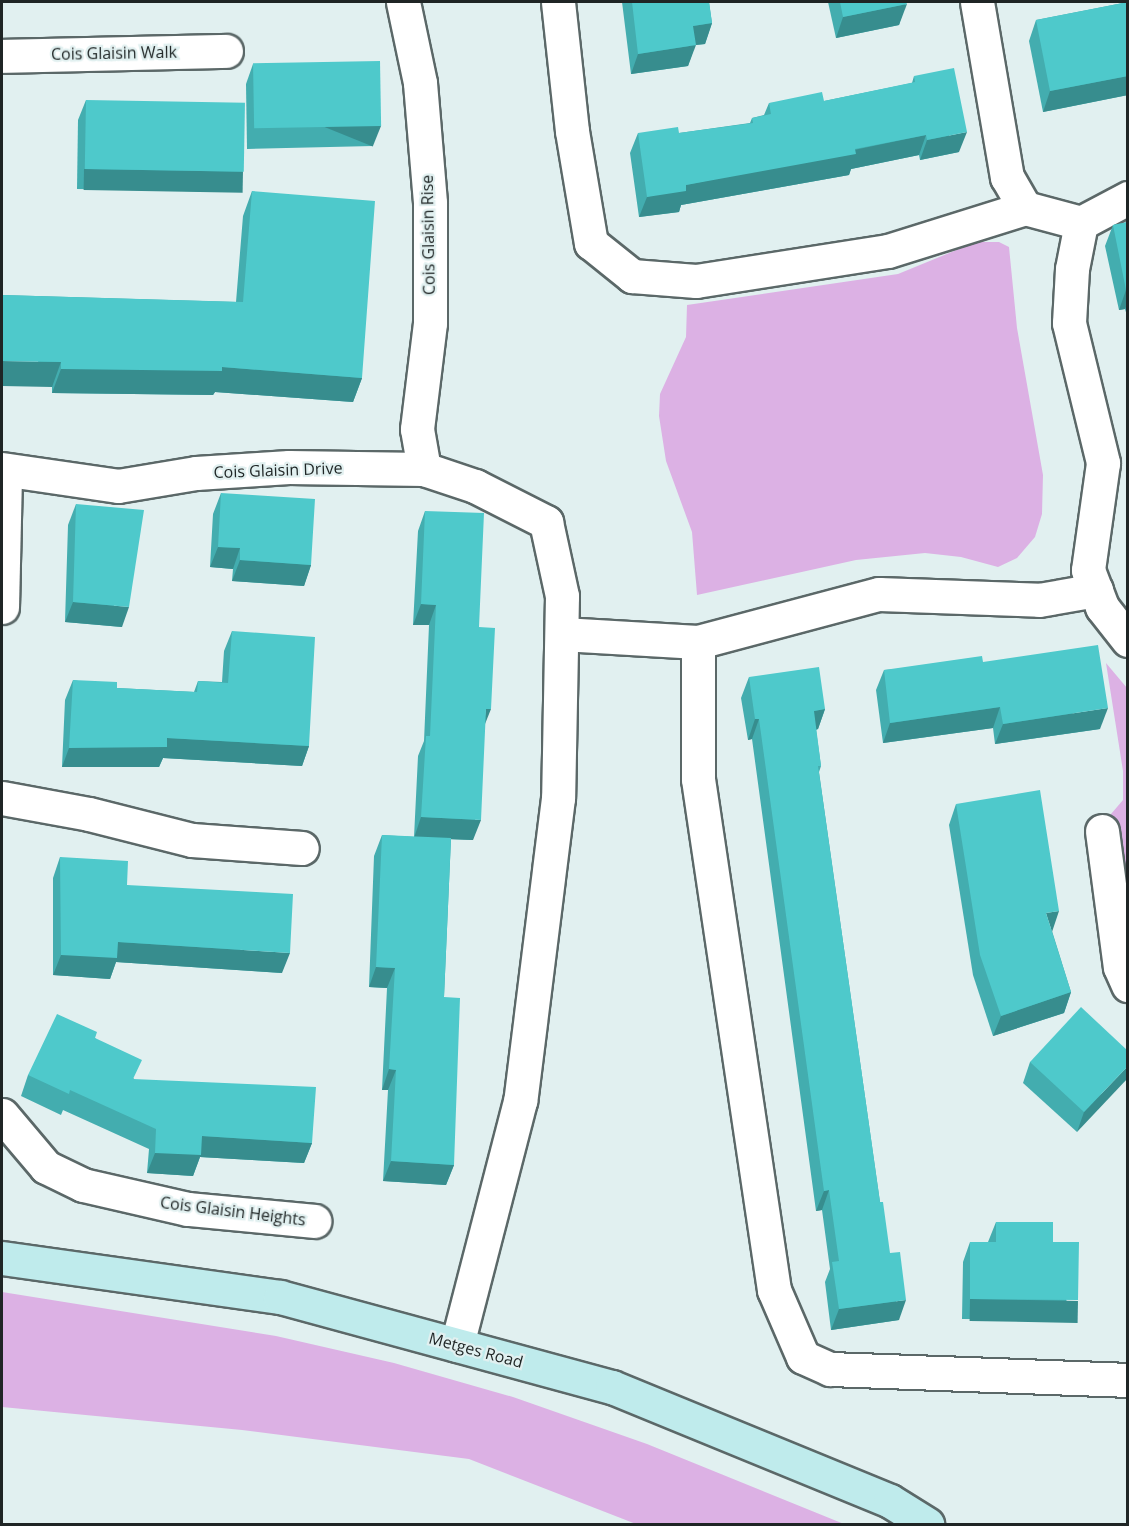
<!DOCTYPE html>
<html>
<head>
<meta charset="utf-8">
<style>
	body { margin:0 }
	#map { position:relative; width:1129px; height:1526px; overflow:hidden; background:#e1f0f0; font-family:"Open Sans",sans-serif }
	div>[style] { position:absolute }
	.green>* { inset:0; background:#dcb1e4 }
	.roads { filter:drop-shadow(2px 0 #5b6868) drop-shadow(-2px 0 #5b6868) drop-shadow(0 2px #5b6868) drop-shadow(0 -2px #5b6868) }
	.street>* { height:33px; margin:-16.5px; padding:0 16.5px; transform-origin:16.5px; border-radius:16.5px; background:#fff }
	.secondary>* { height:33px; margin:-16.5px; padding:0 16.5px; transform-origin:16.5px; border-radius:16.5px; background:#bfebec }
	.wall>* { inset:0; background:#43adaf }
	.shaded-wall>* { inset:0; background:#378d8e; transform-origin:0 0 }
	.building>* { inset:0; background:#4ec9cb; transform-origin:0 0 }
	span { translate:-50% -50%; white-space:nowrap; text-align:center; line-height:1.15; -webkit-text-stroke:4.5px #e1f0f0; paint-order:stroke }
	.street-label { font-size:16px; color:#1f2525 }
	.frame { position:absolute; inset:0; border:3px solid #1f2525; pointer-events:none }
</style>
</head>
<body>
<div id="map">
	<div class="green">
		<i style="clip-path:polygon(976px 242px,999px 242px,1009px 247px,1017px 328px,1043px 475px,1042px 514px,1035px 537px,1017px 558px,998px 567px,961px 557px,925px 553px,856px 560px,697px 595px,692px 532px,666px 461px,659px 416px,660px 394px,686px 337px,687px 305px,898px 274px)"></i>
		<i style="clip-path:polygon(1106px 663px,1127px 688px,1127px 924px,1111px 814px,1123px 800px,1123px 771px)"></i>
		<i style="clip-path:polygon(2px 1292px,276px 1336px,394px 1363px,513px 1397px,647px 1444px,844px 1524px,636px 1524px,469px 1459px,242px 1430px,2px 1407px)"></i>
	</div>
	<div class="roads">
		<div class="street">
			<i style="left:403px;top:2px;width:83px;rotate:78.1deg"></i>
			<i style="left:420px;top:83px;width:120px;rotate:85.2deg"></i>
			<i style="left:430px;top:203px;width:120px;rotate:90deg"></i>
			<i style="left:430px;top:323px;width:107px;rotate:97deg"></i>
			<i style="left:417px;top:429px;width:41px;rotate:80.1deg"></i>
			<i style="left:558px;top:2px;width:130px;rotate:83.8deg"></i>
			<i style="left:572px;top:131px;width:114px;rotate:80.4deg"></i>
			<i style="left:591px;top:243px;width:53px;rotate:38.8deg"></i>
			<i style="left:632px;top:276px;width:64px;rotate:4.5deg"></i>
			<i style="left:696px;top:281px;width:194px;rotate:-8.9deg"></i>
			<i style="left:888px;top:251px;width:144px;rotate:-17.4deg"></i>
			<i style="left:1025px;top:208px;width:58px;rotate:15deg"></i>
			<i style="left:977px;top:2px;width:178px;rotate:80.3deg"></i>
			<i style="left:1007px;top:177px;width:36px;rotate:60deg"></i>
			<i style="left:2px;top:56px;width:224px;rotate:-1.3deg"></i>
			<i style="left:1128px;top:198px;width:53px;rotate:152deg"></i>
			<i style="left:1081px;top:223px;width:47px;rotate:101.1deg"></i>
			<i style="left:1072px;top:269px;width:54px;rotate:93.2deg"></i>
			<i style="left:1069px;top:323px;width:144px;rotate:76.3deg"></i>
			<i style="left:1103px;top:463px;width:108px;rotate:98deg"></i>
			<i style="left:1088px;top:570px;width:40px;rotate:69deg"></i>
			<i style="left:1102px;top:607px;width:42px;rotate:51.8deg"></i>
			<i style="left:2px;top:469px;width:117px;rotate:8.3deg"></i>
			<i style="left:118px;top:486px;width:79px;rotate:-9.5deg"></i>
			<i style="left:196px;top:473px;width:93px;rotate:-3.7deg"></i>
			<i style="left:289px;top:467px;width:135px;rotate:0.8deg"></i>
			<i style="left:424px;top:469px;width:54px;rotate:18.4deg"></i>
			<i style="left:475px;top:486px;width:80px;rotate:26.9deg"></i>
			<i style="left:546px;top:522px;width:76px;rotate:77.8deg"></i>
			<i style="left:562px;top:596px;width:202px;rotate:91.1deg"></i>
			<i style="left:558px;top:798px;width:305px;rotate:97.1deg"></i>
			<i style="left:520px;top:1101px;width:252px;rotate:104.5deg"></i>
			<i style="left:2px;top:607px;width:137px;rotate:-88.7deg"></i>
			<i style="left:562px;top:634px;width:136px;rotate:3.4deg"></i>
			<i style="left:698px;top:642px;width:187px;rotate:-14.9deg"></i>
			<i style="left:879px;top:594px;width:160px;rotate:2.1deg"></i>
			<i style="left:1039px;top:600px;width:58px;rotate:-10deg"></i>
			<i style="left:698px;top:642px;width:137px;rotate:90deg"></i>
			<i style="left:698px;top:779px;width:517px;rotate:81.54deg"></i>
			<i style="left:774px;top:1290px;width:73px;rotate:66.6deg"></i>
			<i style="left:803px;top:1357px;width:30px;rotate:24deg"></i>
			<i style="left:830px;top:1369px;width:298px;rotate:2.1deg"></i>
			<i style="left:2px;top:798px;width:88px;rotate:10.4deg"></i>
			<i style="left:89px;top:814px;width:106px;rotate:14.2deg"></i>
			<i style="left:192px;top:840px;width:110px;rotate:4.2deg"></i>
			<i style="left:1102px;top:831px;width:137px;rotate:82.5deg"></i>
			<i style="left:1120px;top:967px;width:20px;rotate:66deg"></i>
			<i style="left:2px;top:1115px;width:68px;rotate:49.8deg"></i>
			<i style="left:46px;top:1167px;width:41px;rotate:25.9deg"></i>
			<i style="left:83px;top:1185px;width:108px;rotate:12.9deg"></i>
			<i style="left:188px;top:1209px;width:127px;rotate:5.4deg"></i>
		</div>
		<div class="secondary">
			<i style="left:2px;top:1258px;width:281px;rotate:8deg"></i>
			<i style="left:280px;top:1297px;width:344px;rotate:15.2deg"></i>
			<i style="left:612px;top:1387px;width:300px;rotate:22.3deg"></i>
			<i style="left:890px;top:1501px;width:44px;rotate:31.9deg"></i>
		</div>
	</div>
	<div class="wall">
		<i style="clip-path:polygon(622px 2px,709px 2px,712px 23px,705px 44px,695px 45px,688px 66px,631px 74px)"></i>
		<i style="clip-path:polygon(828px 2px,906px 2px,899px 25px,836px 38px)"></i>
		<i style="clip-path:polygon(1128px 2px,1128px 95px,1043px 112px,1029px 41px,1036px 20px)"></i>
		<i style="clip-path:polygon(253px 64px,373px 146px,247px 149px,246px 84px)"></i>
		<i style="clip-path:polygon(914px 76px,959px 152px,920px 160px,919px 155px,851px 169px,849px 175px,681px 205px,679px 212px,639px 217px,630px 153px,638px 133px,679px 133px,750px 123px,752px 118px,764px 115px,769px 103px,824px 101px,912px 83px)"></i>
		<i style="clip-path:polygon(86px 100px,243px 171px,236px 192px,77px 189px,78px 120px)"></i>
		<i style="clip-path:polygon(252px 191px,362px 378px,353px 402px,215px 392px,213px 395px,52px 393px,52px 387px,2px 295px,236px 302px,243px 216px)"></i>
		<i style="clip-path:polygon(1128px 222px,1128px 319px,1125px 309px,1119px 310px,1105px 246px,1113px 225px)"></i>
		<i style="clip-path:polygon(221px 493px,311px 565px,304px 586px,232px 581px,233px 569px,210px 567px,213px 514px)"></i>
		<i style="clip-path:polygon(76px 504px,122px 627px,65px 622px,68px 525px)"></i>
		<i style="clip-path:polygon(425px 511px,479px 627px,485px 724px,473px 840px,451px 839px,444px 997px,454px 1165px,446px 1185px,383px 1181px,388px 1090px,382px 1090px,387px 988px,369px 987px,374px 856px,382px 835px,414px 837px,418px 756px,424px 741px,429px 625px,413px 625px,418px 531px)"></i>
		<i style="clip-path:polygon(232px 631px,309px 746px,302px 766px,163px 758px,159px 767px,62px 767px,65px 700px,73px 680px,117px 688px,194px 692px,198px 681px,222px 682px,224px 651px)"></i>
		<i style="clip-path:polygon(983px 662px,1100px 729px,995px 744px,993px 728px,883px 743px,876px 690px,884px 670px)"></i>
		<i style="clip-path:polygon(749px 677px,825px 709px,818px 729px,816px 730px,821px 766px,819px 772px,880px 1202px,899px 1320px,831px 1330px,825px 1282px,830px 1269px,822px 1210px,816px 1211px,752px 739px,748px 740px,741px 698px)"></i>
		<i style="clip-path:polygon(956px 804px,1052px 931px,1071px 992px,1064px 1013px,993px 1036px,973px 975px,949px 825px)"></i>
		<i style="clip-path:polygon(60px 857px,127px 885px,282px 973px,116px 962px,110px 979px,53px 975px,53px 878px)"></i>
		<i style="clip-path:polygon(95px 1038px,135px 1080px,312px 1143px,304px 1163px,200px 1157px,193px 1176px,147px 1173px,149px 1149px,63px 1110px,61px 1115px,21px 1096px,28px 1075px)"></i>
		<i style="clip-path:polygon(1128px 1051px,1077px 1132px,1023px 1083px,1030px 1062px)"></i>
		<i style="clip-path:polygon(996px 1222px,1053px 1242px,1071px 1320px,962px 1319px,963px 1262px,970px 1242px,988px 1242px)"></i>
	</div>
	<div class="shaded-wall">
		<i style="clip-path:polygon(907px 4px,899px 25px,836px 38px,843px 17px)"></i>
		<i style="clip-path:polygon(712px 23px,705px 44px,686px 46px,693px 26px)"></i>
		<i style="clip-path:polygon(696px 45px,688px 66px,631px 74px,638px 54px)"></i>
		<i style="clip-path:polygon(1128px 76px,1128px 95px,1043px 112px,1050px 91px)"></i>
		<i style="left:381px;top:126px;width:22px;height:126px;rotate:112deg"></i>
		<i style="clip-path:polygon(967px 132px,959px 152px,920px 160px,927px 140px)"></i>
		<i style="clip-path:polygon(926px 135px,919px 155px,851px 169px,849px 175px,681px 205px,679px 212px,639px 217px,647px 197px,686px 185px)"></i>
		<i style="left:84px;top:169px;width:159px;height:21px;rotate:1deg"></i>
		<i style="clip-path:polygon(1128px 289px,1128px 303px,1125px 309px,1119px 310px,1126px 290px)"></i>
		<i style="clip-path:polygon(2px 361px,61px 362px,52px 387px,2px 386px)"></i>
		<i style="clip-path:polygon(222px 367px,362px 378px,353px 402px,215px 392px,213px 395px,52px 393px,61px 369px)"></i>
		<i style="clip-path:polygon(218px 547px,240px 548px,233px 569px,210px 567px)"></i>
		<i style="clip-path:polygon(240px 560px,311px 565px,304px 586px,232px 581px)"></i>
		<i style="clip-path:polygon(73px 602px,129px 607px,122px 627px,65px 622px)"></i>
		<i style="clip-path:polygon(421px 604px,436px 605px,429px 625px,413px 625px)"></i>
		<i style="clip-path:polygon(1000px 707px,993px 728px,883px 743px,890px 723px)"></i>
		<i style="clip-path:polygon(1108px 708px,1100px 729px,995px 744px,1003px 724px)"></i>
		<i style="clip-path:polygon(486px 709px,491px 709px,483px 729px)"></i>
		<i style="clip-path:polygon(825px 709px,818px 729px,806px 731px,814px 711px)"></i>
		<i style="clip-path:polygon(755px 719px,759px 719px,752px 739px,748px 740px)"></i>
		<i style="clip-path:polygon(167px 738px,309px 746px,302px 766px,163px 758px,159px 767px,62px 767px,69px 748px)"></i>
		<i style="clip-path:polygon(421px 817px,481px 820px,473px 840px,414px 838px)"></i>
		<i style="clip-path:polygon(1059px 911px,1052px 932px,1046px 913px)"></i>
		<i style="clip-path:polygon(118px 942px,290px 953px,282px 973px,116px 962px,110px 979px,53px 975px,61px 955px)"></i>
		<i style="clip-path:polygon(376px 967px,395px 968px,387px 988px,369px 987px)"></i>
		<i style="clip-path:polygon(1071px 992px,1064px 1013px,993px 1036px,1001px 1016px)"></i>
		<i style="clip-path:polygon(1128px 1066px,1128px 1078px,1077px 1132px,1084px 1112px)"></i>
		<i style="clip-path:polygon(389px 1069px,396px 1070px,388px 1090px,382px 1090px)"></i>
		<i style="clip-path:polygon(202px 1136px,312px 1143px,304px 1163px,200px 1157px,193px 1176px,147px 1173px,155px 1153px)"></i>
		<i style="clip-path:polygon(391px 1161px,454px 1165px,446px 1185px,383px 1181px)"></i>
		<i style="clip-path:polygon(829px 1190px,822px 1210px,816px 1211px,824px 1191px)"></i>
		<i style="left:970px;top:1299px;width:108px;height:22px;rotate:1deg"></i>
		<i style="clip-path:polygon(906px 1300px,899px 1320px,831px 1330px,839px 1309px)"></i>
	</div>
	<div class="building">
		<i style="clip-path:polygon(632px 2px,709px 2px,712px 23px,693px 26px,696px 45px,638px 54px)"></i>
		<i style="clip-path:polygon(840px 2px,906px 2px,907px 4px,843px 17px)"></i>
		<i style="clip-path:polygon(1128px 2px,1128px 76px,1050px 91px,1036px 20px)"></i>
		<i style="left:380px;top:61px;width:65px;height:127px;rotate:89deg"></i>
		<i style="clip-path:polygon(954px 68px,967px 132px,927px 140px,926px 135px,855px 149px,856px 154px,686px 185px,686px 191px,647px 197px,638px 133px,678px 127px,679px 133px,753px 123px,752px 118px,771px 114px,769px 103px,822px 92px,824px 101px,915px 82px,914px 76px)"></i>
		<i style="left:86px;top:100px;width:159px;height:69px;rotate:1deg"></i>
		<i style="clip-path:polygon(252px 191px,375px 201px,362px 378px,222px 367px,222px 371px,61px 369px,61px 362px,2px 361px,2px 295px,243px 302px)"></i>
		<i style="clip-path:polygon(1128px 222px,1128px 289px,1126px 290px,1113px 225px)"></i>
		<i style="clip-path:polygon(221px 493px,315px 499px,311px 565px,240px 560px,240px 548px,218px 547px)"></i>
		<i style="clip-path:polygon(76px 504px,144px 510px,129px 607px,73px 602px)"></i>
		<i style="clip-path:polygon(425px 511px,484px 513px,479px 627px,495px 628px,491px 709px,486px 709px,481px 820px,421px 817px,426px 736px,430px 736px,436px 605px,421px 604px)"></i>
		<i style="clip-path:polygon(232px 631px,315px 637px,309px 746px,167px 738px,167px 747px,69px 748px,73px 680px,117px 682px,117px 688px,197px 692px,198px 681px,228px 683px)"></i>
		<i style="clip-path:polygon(1098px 645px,1108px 708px,1003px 724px,1000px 707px,890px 723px,884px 670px,982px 656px,983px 662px)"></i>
		<i style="clip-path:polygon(819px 667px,825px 709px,814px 711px,821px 766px,818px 766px,880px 1202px,883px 1202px,890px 1253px,900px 1252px,906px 1300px,839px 1309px,832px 1262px,839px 1261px,829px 1190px,824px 1191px,759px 719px,755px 719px,749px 677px)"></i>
		<i style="clip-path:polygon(1040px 790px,1059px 911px,1046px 913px,1071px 992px,1001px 1016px,980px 955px,956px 804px)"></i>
		<i style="clip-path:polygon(382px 835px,451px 838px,444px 997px,460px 998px,454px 1165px,391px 1161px,396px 1070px,389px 1069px,395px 968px,376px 967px)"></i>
		<i style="clip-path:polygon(60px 857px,128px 861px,127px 885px,293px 894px,290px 953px,118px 942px,117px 958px,61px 955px)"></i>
		<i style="clip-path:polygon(1081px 1007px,1128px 1051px,1128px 1066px,1084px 1112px,1030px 1062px)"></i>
		<i style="clip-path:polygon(57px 1014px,97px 1032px,95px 1038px,142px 1060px,133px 1079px,316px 1087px,312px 1143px,202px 1136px,201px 1155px,155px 1153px,156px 1129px,70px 1090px,69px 1094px,28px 1075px)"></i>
		<i style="clip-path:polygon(996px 1222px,1053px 1222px,1053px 1242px,1079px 1242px,1078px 1300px,970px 1299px,970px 1242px,996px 1242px)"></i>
	</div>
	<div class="street-label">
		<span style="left:114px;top:53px;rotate:-1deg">Cois Glaisin Walk</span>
		<span style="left:428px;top:235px;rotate:-91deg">Cois Glaisin Rise</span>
		<span style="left:278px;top:470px;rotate:-2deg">Cois Glaisin Drive</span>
		<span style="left:233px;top:1211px;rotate:7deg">Cois Glaisin Heights</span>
		<span style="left:476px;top:1350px;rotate:15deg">Metges Road</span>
	</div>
	<div class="frame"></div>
</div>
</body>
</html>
